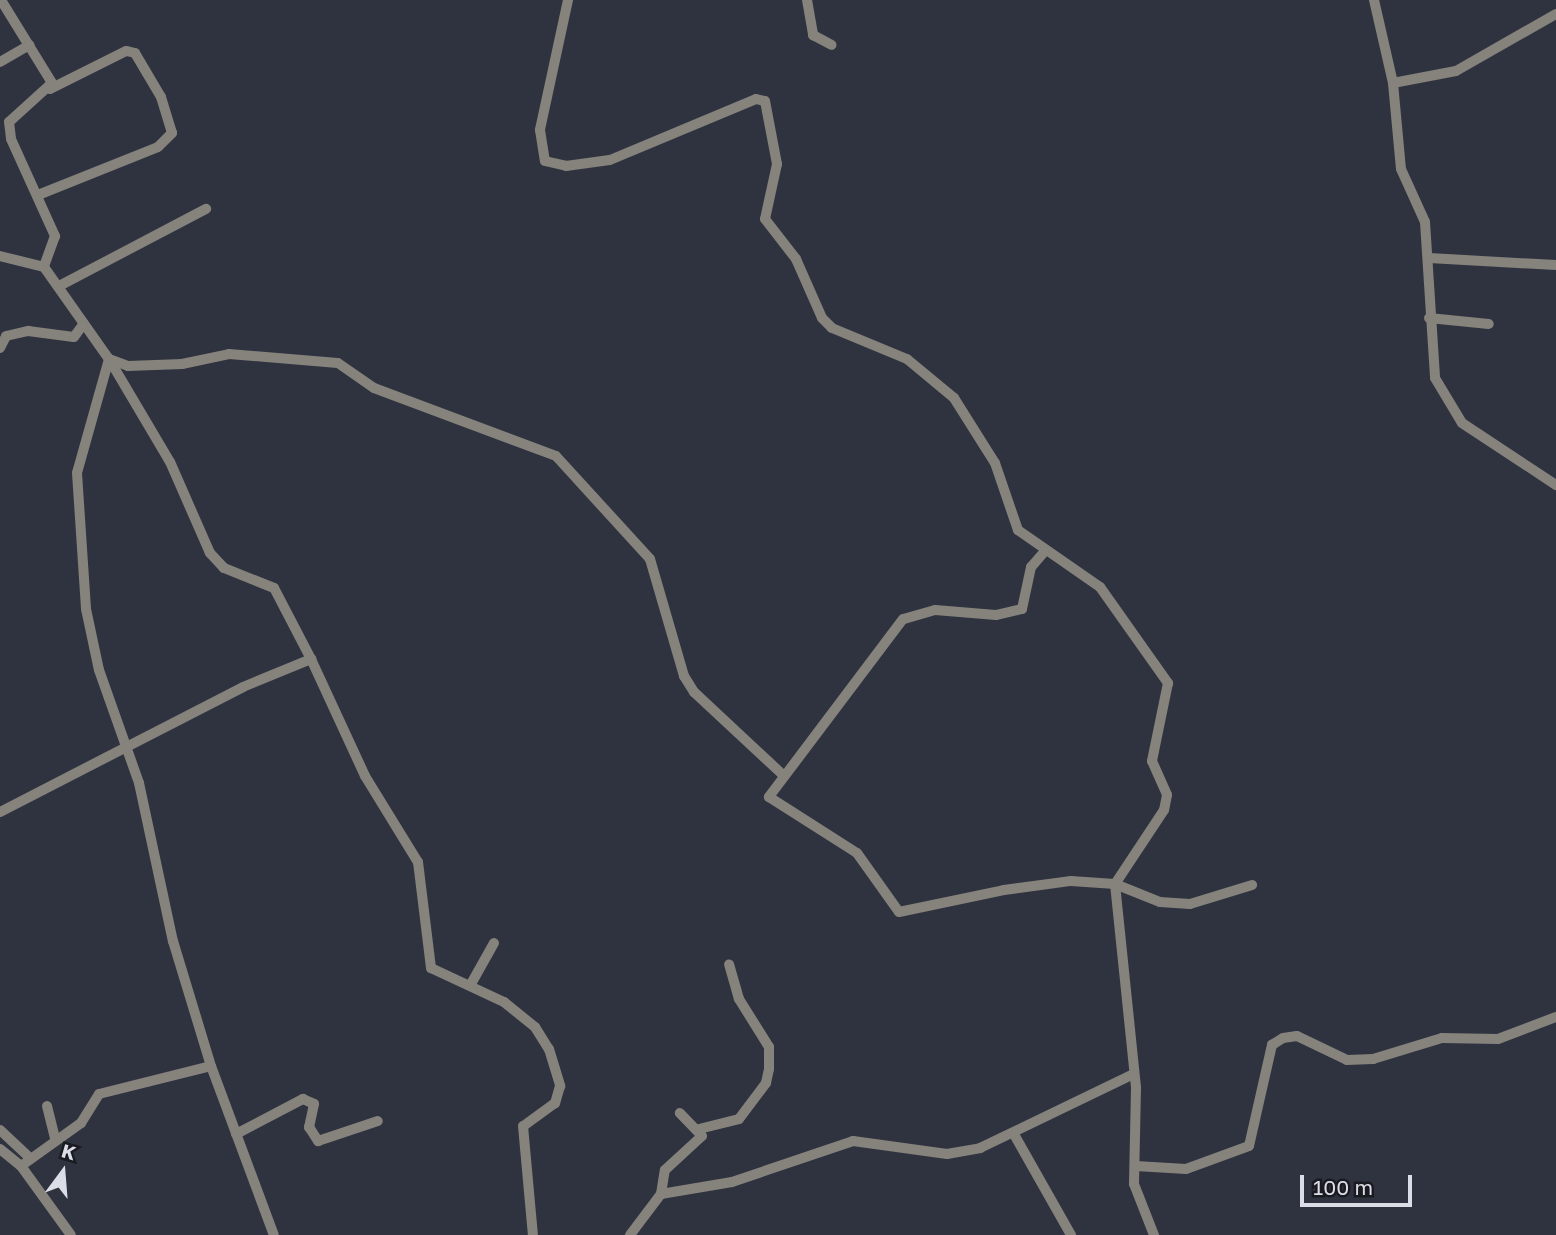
<!DOCTYPE html>
<html>
<head>
<meta charset="utf-8">
<style>
	body { margin:0 }
	#map { position:relative; width:1556px; height:1235px; overflow:hidden; background:#2e333f; font-family:"Golos Text",sans-serif }
	div>[style] { position:absolute }
	.minor>* { height:10px; margin:-5px; padding:0 5px; transform-origin:5px; border-radius:5px; background:#86827c }
	span { translate:-50% -50%; white-space:nowrap; text-align:center; line-height:1.15; -webkit-text-stroke:5px #191b20; paint-order:stroke }
	.north { position:absolute; left:28px; top:1137px; width:70px; height:70px; -webkit-text-stroke:5px #191b20; paint-order:stroke; rotate:16deg; font-size:19px; font-weight:700; line-height:28px; text-align:center; color:#dcdee7 }
	.north::after { content:''; display:block; margin:auto; width:24px; height:32px; background:#dcdee7; clip-path:polygon(50% 0,100% 100%,50% 72%,0 100%) }
	.scale { position:absolute; left:1300px; top:1175px; width:112px; height:32px; box-sizing:border-box; border:4px solid #dcdee7; border-top:0; padding-left:9px; font-size:21px; line-height:24px; white-space:nowrap; color:#dcdee7; -webkit-text-stroke:5px #191b20; paint-order:stroke }
</style>
</head>
<body>
<div id="map">
	<div class="minor">
		<i style="left:1px;top:0;width:97px;rotate:58.4deg"></i>
		<i style="left:52px;top:83px;width:58px;rotate:137.8deg"></i>
		<i style="left:9px;top:122px;width:17px;rotate:83deg"></i>
		<i style="left:11px;top:139px;width:107px;rotate:65.6deg"></i>
		<i style="left:55px;top:236px;width:33px;rotate:110deg"></i>
		<i style="left:568px;top:0;width:133px;rotate:102.2deg"></i>
		<i style="left:540px;top:130px;width:31px;rotate:81deg"></i>
		<i style="left:545px;top:161px;width:22px;rotate:13deg"></i>
		<i style="left:566px;top:166px;width:44px;rotate:-7.8deg"></i>
		<i style="left:610px;top:160px;width:158px;rotate:-22.7deg"></i>
		<i style="left:756px;top:99px;width:9px;rotate:13deg"></i>
		<i style="left:765px;top:101px;width:64px;rotate:79.2deg"></i>
		<i style="left:777px;top:164px;width:56px;rotate:102.3deg"></i>
		<i style="left:765px;top:219px;width:51px;rotate:52.2deg"></i>
		<i style="left:796px;top:259px;width:64px;rotate:66.2deg"></i>
		<i style="left:822px;top:318px;width:14px;rotate:45deg"></i>
		<i style="left:832px;top:328px;width:81px;rotate:22.5deg"></i>
		<i style="left:907px;top:359px;width:61px;rotate:39.7deg"></i>
		<i style="left:954px;top:398px;width:77px;rotate:57.8deg"></i>
		<i style="left:995px;top:463px;width:71px;rotate:71.1deg"></i>
		<i style="left:1018px;top:530px;width:100px;rotate:34.8deg"></i>
		<i style="left:1100px;top:587px;width:118px;rotate:54.7deg"></i>
		<i style="left:1168px;top:683px;width:80px;rotate:101.6deg"></i>
		<i style="left:1152px;top:761px;width:37px;rotate:66deg"></i>
		<i style="left:1167px;top:795px;width:15px;rotate:101deg"></i>
		<i style="left:1164px;top:810px;width:89px;rotate:123.5deg"></i>
		<i style="left:1115px;top:884px;width:48px;rotate:21.8deg"></i>
		<i style="left:1160px;top:902px;width:30px;rotate:4deg"></i>
		<i style="left:1190px;top:904px;width:65px;rotate:-17deg"></i>
		<i style="left:807px;top:0;width:36px;rotate:80deg"></i>
		<i style="left:813px;top:35px;width:21px;rotate:28deg"></i>
		<i style="left:1374px;top:0;width:85px;rotate:77.1deg"></i>
		<i style="left:1393px;top:83px;width:86px;rotate:84.7deg"></i>
		<i style="left:1401px;top:169px;width:58px;rotate:65.6deg"></i>
		<i style="left:1425px;top:222px;width:156px;rotate:86.3deg"></i>
		<i style="left:1435px;top:378px;width:52px;rotate:59deg"></i>
		<i style="left:1462px;top:423px;width:113px;rotate:33.4deg"></i>
		<i style="left:0;top:62px;width:34px;rotate:-30deg"></i>
		<i style="left:1393px;top:83px;width:64px;rotate:-10.8deg"></i>
		<i style="left:1456px;top:71px;width:115px;rotate:-29.7deg"></i>
		<i style="left:38px;top:195px;width:129px;rotate:-21.8deg"></i>
		<i style="left:158px;top:147px;width:20px;rotate:-45deg"></i>
		<i style="left:172px;top:133px;width:38px;rotate:-107deg"></i>
		<i style="left:161px;top:97px;width:51px;rotate:-120.6deg"></i>
		<i style="left:135px;top:53px;width:9px;rotate:-167deg"></i>
		<i style="left:126px;top:51px;width:85px;rotate:153.4deg"></i>
		<i style="left:0;top:256px;width:45px;rotate:14deg"></i>
		<i style="left:44px;top:267px;width:113px;rotate:54.8deg"></i>
		<i style="left:109px;top:359px;width:118px;rotate:105.7deg"></i>
		<i style="left:77px;top:473px;width:136px;rotate:86.2deg"></i>
		<i style="left:86px;top:609px;width:62px;rotate:78deg"></i>
		<i style="left:99px;top:670px;width:120px;rotate:70.5deg"></i>
		<i style="left:139px;top:783px;width:162px;rotate:77.9deg"></i>
		<i style="left:173px;top:941px;width:131px;rotate:73.1deg"></i>
		<i style="left:211px;top:1066px;width:180px;rotate:69.6deg"></i>
		<i style="left:1429px;top:258px;width:127px;rotate:3.2deg"></i>
		<i style="left:61px;top:285px;width:164px;rotate:-27.7deg"></i>
		<i style="left:1429px;top:318px;width:60px;rotate:5.7deg"></i>
		<i style="left:0;top:348px;width:13px;rotate:-63deg"></i>
		<i style="left:6px;top:336px;width:23px;rotate:-13deg"></i>
		<i style="left:28px;top:331px;width:46px;rotate:7.4deg"></i>
		<i style="left:74px;top:337px;width:14px;rotate:-54deg"></i>
		<i style="left:1045px;top:551px;width:21px;rotate:131deg"></i>
		<i style="left:1031px;top:567px;width:43px;rotate:102.1deg"></i>
		<i style="left:1022px;top:609px;width:27px;rotate:167deg"></i>
		<i style="left:996px;top:615px;width:61px;rotate:-175.3deg"></i>
		<i style="left:935px;top:610px;width:33px;rotate:164deg"></i>
		<i style="left:903px;top:619px;width:223px;rotate:127deg"></i>
		<i style="left:769px;top:797px;width:104px;rotate:32.5deg"></i>
		<i style="left:857px;top:853px;width:72px;rotate:54.6deg"></i>
		<i style="left:899px;top:912px;width:107px;rotate:-11.8deg"></i>
		<i style="left:1004px;top:890px;width:68px;rotate:-7.7deg"></i>
		<i style="left:1071px;top:881px;width:44px;rotate:3.9deg"></i>
		<i style="left:1115px;top:884px;width:205px;rotate:84.1deg"></i>
		<i style="left:1136px;top:1088px;width:96px;rotate:91.2deg"></i>
		<i style="left:1134px;top:1184px;width:55px;rotate:68.6deg"></i>
		<i style="left:311px;top:659px;width:80px;rotate:-117.5deg"></i>
		<i style="left:274px;top:588px;width:54px;rotate:-158.2deg"></i>
		<i style="left:224px;top:568px;width:21px;rotate:-133deg"></i>
		<i style="left:210px;top:553px;width:99px;rotate:-113.7deg"></i>
		<i style="left:170px;top:462px;width:120px;rotate:-120.6deg"></i>
		<i style="left:109px;top:359px;width:20px;rotate:20deg"></i>
		<i style="left:128px;top:366px;width:54px;rotate:-2.1deg"></i>
		<i style="left:182px;top:364px;width:48px;rotate:-12deg"></i>
		<i style="left:229px;top:354px;width:109px;rotate:4.7deg"></i>
		<i style="left:338px;top:363px;width:44px;rotate:34.8deg"></i>
		<i style="left:374px;top:388px;width:194px;rotate:20.5deg"></i>
		<i style="left:556px;top:456px;width:139px;rotate:47.6deg"></i>
		<i style="left:650px;top:559px;width:122px;rotate:73.8deg"></i>
		<i style="left:684px;top:676px;width:19px;rotate:58deg"></i>
		<i style="left:694px;top:692px;width:122px;rotate:43deg"></i>
		<i style="left:0;top:812px;width:273px;rotate:-27.2deg"></i>
		<i style="left:243px;top:687px;width:74px;rotate:-22.4deg"></i>
		<i style="left:311px;top:659px;width:129px;rotate:65.2deg"></i>
		<i style="left:365px;top:776px;width:101px;rotate:58.4deg"></i>
		<i style="left:418px;top:862px;width:107px;rotate:83deg"></i>
		<i style="left:431px;top:968px;width:81px;rotate:25deg"></i>
		<i style="left:504px;top:1002px;width:40px;rotate:39deg"></i>
		<i style="left:535px;top:1027px;width:26px;rotate:58deg"></i>
		<i style="left:549px;top:1049px;width:39px;rotate:73deg"></i>
		<i style="left:560px;top:1086px;width:18px;rotate:106deg"></i>
		<i style="left:555px;top:1103px;width:39px;rotate:144deg"></i>
		<i style="left:523px;top:1126px;width:109px;rotate:84.8deg"></i>
		<i style="left:471px;top:984px;width:47px;rotate:-60.7deg"></i>
		<i style="left:47px;top:1106px;width:36px;rotate:76deg"></i>
		<i style="left:699px;top:1129px;width:41px;rotate:-14deg"></i>
		<i style="left:739px;top:1119px;width:45px;rotate:-53.1deg"></i>
		<i style="left:766px;top:1083px;width:14px;rotate:-78deg"></i>
		<i style="left:769px;top:1069px;width:22px;rotate:-90deg"></i>
		<i style="left:769px;top:1047px;width:57px;rotate:-122deg"></i>
		<i style="left:739px;top:999px;width:36px;rotate:-106deg"></i>
		<i style="left:0;top:1130px;width:42px;rotate:43.1deg"></i>
		<i style="left:236px;top:1134px;width:76px;rotate:-27.6deg"></i>
		<i style="left:303px;top:1099px;width:12px;rotate:24deg"></i>
		<i style="left:314px;top:1104px;width:24px;rotate:102deg"></i>
		<i style="left:309px;top:1127px;width:17px;rotate:57deg"></i>
		<i style="left:318px;top:1141px;width:63px;rotate:-18.4deg"></i>
		<i style="left:1015px;top:1136px;width:114px;rotate:60.5deg"></i>
		<i style="left:0;top:1149px;width:27px;rotate:39deg"></i>
		<i style="left:21px;top:1166px;width:74px;rotate:-35.6deg"></i>
		<i style="left:81px;top:1123px;width:34px;rotate:-58deg"></i>
		<i style="left:99px;top:1094px;width:115px;rotate:-14deg"></i>
		<i style="left:21px;top:1166px;width:85px;rotate:54.1deg"></i>
		<i style="left:1136px;top:1166px;width:50px;rotate:3.4deg"></i>
		<i style="left:1186px;top:1169px;width:67px;rotate:-20.1deg"></i>
		<i style="left:1249px;top:1146px;width:104px;rotate:-77.2deg"></i>
		<i style="left:1272px;top:1045px;width:13px;rotate:-32deg"></i>
		<i style="left:1283px;top:1038px;width:14px;rotate:-8deg"></i>
		<i style="left:1297px;top:1036px;width:55px;rotate:25.6deg"></i>
		<i style="left:1347px;top:1060px;width:26px;rotate:-2deg"></i>
		<i style="left:1373px;top:1059px;width:72px;rotate:-16.9deg"></i>
		<i style="left:1442px;top:1038px;width:56px;rotate:1deg"></i>
		<i style="left:1498px;top:1039px;width:62px;rotate:-20.8deg"></i>
		<i style="left:661px;top:1194px;width:72px;rotate:-9.6deg"></i>
		<i style="left:732px;top:1182px;width:128px;rotate:-18.7deg"></i>
		<i style="left:853px;top:1141px;width:95px;rotate:7.9deg"></i>
		<i style="left:947px;top:1154px;width:34px;rotate:-10deg"></i>
		<i style="left:980px;top:1148px;width:171px;rotate:-25.7deg"></i>
		<i style="left:630px;top:1235px;width:51px;rotate:-52.9deg"></i>
		<i style="left:661px;top:1194px;width:24px;rotate:-81deg"></i>
		<i style="left:665px;top:1170px;width:50px;rotate:-42.6deg"></i>
		<i style="left:702px;top:1136px;width:32px;rotate:-134deg"></i>
	</div>
	<div class="north">K</div>
	<div class="scale">100 m</div>
</div>
</body>
</html>
